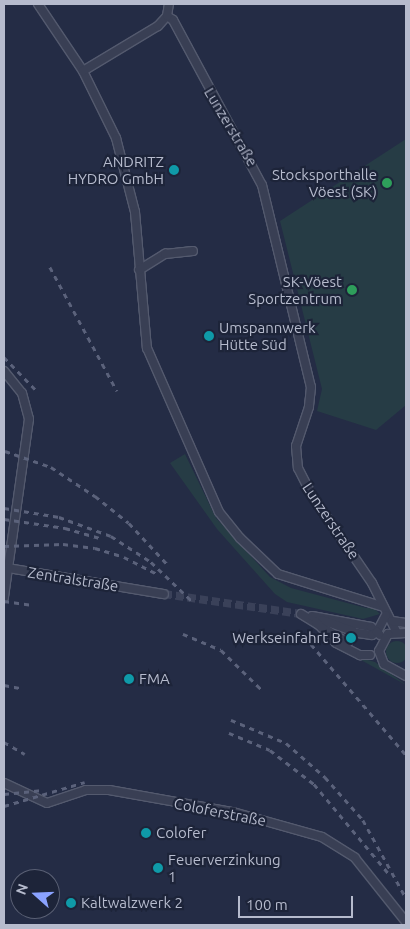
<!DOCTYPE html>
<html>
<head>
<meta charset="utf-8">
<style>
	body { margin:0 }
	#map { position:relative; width:410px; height:929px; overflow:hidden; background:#242c45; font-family:Ubuntu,sans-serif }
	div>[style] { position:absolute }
	.green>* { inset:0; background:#263c45 }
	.round { border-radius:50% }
	.street-tunnel>* { height:8px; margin-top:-4px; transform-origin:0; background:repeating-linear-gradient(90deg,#3a4159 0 8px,transparent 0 12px) }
	.roads { filter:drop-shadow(1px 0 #545a6e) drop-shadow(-1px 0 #545a6e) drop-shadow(0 1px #545a6e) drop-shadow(0 -1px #545a6e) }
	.street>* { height:8px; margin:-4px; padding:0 4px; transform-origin:4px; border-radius:4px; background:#393f54 }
	.rail>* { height:2.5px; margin-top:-1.25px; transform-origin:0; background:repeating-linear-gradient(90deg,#5b627b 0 5px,transparent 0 10px) }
	.dots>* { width:14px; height:14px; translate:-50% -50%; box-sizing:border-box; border:2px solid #1d2439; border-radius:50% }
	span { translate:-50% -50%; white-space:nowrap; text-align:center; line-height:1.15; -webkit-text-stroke:4.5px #1d2439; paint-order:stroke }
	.street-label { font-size:15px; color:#b6bbcd }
	.poi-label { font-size:15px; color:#b6bbcd }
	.right { translate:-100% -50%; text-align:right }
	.left { translate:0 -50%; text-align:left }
	.frame { position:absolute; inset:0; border:5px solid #b6bbcd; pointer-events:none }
	.north { position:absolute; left:10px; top:869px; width:50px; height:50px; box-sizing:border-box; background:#1d2439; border:1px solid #5a6074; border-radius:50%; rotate:290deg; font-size:14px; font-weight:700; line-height:20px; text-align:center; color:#b6bbcd }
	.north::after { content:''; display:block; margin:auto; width:18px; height:22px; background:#8aa2ff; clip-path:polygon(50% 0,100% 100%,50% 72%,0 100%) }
	.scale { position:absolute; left:238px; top:896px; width:115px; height:22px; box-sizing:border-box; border:2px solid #b6bbcd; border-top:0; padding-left:6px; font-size:15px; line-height:18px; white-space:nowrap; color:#b6bbcd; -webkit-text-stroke:4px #1d2439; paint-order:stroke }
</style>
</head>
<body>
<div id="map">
	<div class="green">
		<i style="clip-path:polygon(406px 139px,406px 405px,376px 430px,317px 411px,322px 389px,280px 221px)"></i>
		<i style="clip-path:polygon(185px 454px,216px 518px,270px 577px,291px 588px,366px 608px,373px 607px,380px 614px,363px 619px,287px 602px,275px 594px,217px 529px,170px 463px)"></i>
		<i class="round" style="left:386px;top:641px;width:22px;height:22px"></i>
		<i style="clip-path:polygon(361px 658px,375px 662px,406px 685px,361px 660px)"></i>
	</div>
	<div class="street-tunnel">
		<i style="left:164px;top:594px;width:138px;rotate:8.3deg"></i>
	</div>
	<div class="roads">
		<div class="street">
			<i style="left:38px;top:4px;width:81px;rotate:56.1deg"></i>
			<i style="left:83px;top:71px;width:75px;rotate:63.8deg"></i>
			<i style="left:116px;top:138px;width:76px;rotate:75.6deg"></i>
			<i style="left:135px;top:212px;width:137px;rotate:85deg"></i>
			<i style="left:147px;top:348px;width:179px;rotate:66.3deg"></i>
			<i style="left:219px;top:512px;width:33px;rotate:51deg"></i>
			<i style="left:240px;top:538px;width:52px;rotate:43.5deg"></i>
			<i style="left:278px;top:574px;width:108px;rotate:17.3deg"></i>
			<i style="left:167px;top:16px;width:7px;rotate:34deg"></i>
			<i style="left:173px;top:20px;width:187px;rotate:61.7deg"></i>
			<i style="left:262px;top:185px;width:208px;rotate:76.4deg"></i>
			<i style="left:311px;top:387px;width:20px;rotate:96deg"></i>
			<i style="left:309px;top:407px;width:41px;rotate:108.4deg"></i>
			<i style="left:296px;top:446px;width:22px;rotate:85deg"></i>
			<i style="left:298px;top:468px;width:29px;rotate:63deg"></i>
			<i style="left:311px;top:494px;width:108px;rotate:55.6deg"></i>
			<i style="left:372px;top:583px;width:54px;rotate:63.4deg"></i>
			<i style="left:83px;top:71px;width:87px;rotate:-31deg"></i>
			<i style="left:158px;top:26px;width:13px;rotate:-48deg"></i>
			<i style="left:167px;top:16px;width:12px;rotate:-81deg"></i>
			<i style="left:139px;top:270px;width:31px;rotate:-32deg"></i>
			<i style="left:165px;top:254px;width:28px;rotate:-6deg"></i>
			<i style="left:4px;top:371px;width:28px;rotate:51deg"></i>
			<i style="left:22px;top:393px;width:27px;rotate:75deg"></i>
			<i style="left:29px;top:419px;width:181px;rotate:98deg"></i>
			<i style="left:8px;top:568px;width:158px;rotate:9.5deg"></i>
			<i style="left:301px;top:614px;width:55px;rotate:31.7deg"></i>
			<i style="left:312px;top:616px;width:60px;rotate:10.6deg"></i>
			<i style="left:371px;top:627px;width:8px;rotate:40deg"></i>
			<i style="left:377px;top:632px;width:19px;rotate:-62deg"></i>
			<i style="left:322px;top:620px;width:33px;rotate:20deg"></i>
			<i style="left:392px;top:621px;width:14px;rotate:8deg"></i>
			<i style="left:316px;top:622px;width:29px;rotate:46deg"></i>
			<i style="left:336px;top:643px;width:27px;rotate:27deg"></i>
			<i style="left:360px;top:655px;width:10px"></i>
			<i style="left:358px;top:633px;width:14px;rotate:8deg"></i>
			<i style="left:372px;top:635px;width:6px;rotate:-31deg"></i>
			<i style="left:377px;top:632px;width:4px;rotate:45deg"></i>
			<i style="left:406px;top:633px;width:18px;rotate:177deg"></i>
			<i style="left:388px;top:634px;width:19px;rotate:118deg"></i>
			<i style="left:379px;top:651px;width:14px;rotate:69deg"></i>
			<i style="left:384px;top:664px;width:25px;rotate:29deg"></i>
			<i style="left:4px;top:783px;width:47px;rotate:24.9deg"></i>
			<i style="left:47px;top:803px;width:41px;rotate:-18.4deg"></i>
			<i style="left:86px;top:790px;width:23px"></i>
			<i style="left:109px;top:790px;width:126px;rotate:10.1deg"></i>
			<i style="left:233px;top:812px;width:92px;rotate:15.7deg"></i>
			<i style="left:322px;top:837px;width:39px;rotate:32deg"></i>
			<i style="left:355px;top:858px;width:82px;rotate:51.4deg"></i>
		</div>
	</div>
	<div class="rail">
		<i style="left:50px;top:267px;width:141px;rotate:61.6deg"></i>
		<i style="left:4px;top:357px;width:46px;rotate:45.9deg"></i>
		<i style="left:5px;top:451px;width:49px;rotate:19.2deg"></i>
		<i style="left:51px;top:467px;width:53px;rotate:33.4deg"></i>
		<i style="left:95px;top:496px;width:43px;rotate:38.5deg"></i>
		<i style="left:129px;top:523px;width:59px;rotate:47.1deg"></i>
		<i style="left:4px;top:508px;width:56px;rotate:9.3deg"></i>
		<i style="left:59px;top:517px;width:55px;rotate:20.1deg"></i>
		<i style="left:111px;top:536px;width:48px;rotate:33deg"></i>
		<i style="left:151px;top:562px;width:57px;rotate:43.6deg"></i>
		<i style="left:4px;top:519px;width:62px;rotate:8.4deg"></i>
		<i style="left:65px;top:528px;width:37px;rotate:16deg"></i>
		<i style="left:4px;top:546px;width:59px;rotate:-1.9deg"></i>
		<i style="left:63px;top:544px;width:32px;rotate:7deg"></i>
		<i style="left:95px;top:548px;width:30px;rotate:17deg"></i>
		<i style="left:124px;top:557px;width:36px;rotate:27deg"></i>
		<i style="left:4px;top:601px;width:29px;rotate:8deg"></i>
		<i style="left:183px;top:634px;width:41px;rotate:22.8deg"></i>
		<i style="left:221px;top:650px;width:56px;rotate:44.3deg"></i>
		<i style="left:311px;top:644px;width:146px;rotate:49.4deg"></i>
		<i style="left:4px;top:685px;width:16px;rotate:11deg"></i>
		<i style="left:231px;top:720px;width:60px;rotate:22.7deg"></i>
		<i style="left:286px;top:743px;width:52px;rotate:41.1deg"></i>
		<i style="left:325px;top:777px;width:57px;rotate:48.5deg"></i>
		<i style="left:363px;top:820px;width:89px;rotate:61.1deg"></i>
		<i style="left:229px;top:733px;width:44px;rotate:22.5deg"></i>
		<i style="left:270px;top:750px;width:56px;rotate:37.7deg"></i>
		<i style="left:314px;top:784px;width:117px;rotate:50.2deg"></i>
		<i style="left:4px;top:742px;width:24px;rotate:30deg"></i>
		<i style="left:4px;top:794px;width:39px;rotate:-6deg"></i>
		<i style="left:4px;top:806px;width:84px;rotate:-16.5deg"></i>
	</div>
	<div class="dots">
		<i style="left:174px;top:170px;background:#0f9aa8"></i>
		<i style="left:387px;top:183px;background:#2e9e5b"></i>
		<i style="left:352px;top:290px;background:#2e9e5b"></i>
		<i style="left:209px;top:336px;background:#0f9aa8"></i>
		<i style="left:351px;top:638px;background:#0f9aa8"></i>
		<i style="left:129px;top:679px;background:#0f9aa8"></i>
		<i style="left:146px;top:833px;background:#0f9aa8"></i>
		<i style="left:158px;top:868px;background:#0f9aa8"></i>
		<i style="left:71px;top:903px;background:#0f9aa8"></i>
	</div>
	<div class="street-label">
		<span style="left:231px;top:127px;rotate:59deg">Lunzerstraße</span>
		<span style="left:331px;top:521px;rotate:56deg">Lunzerstraße</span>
		<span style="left:73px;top:579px;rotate:9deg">Zentralstraße</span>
		<span style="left:220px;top:812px;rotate:11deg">Coloferstraße</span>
	</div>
	<div class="poi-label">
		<span class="right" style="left:164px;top:170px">ANDRITZ<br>HYDRO GmbH</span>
		<span class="right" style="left:377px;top:183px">Stocksporthalle<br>Vöest (SK)</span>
		<span class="right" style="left:342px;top:290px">SK-Vöest<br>Sportzentrum</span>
		<span class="left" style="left:219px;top:336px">Umspannwerk<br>Hütte Süd</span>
		<span class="right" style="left:341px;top:638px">Werkseinfahrt B</span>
		<span class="left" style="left:139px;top:679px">FMA</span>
		<span class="left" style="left:156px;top:833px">Colofer</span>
		<span class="left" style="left:168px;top:868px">Feuerverzinkung<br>1</span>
		<span class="left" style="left:81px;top:903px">Kaltwalzwerk 2</span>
	</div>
	<div class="frame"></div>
	<div class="north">N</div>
	<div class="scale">100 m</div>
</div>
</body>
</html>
